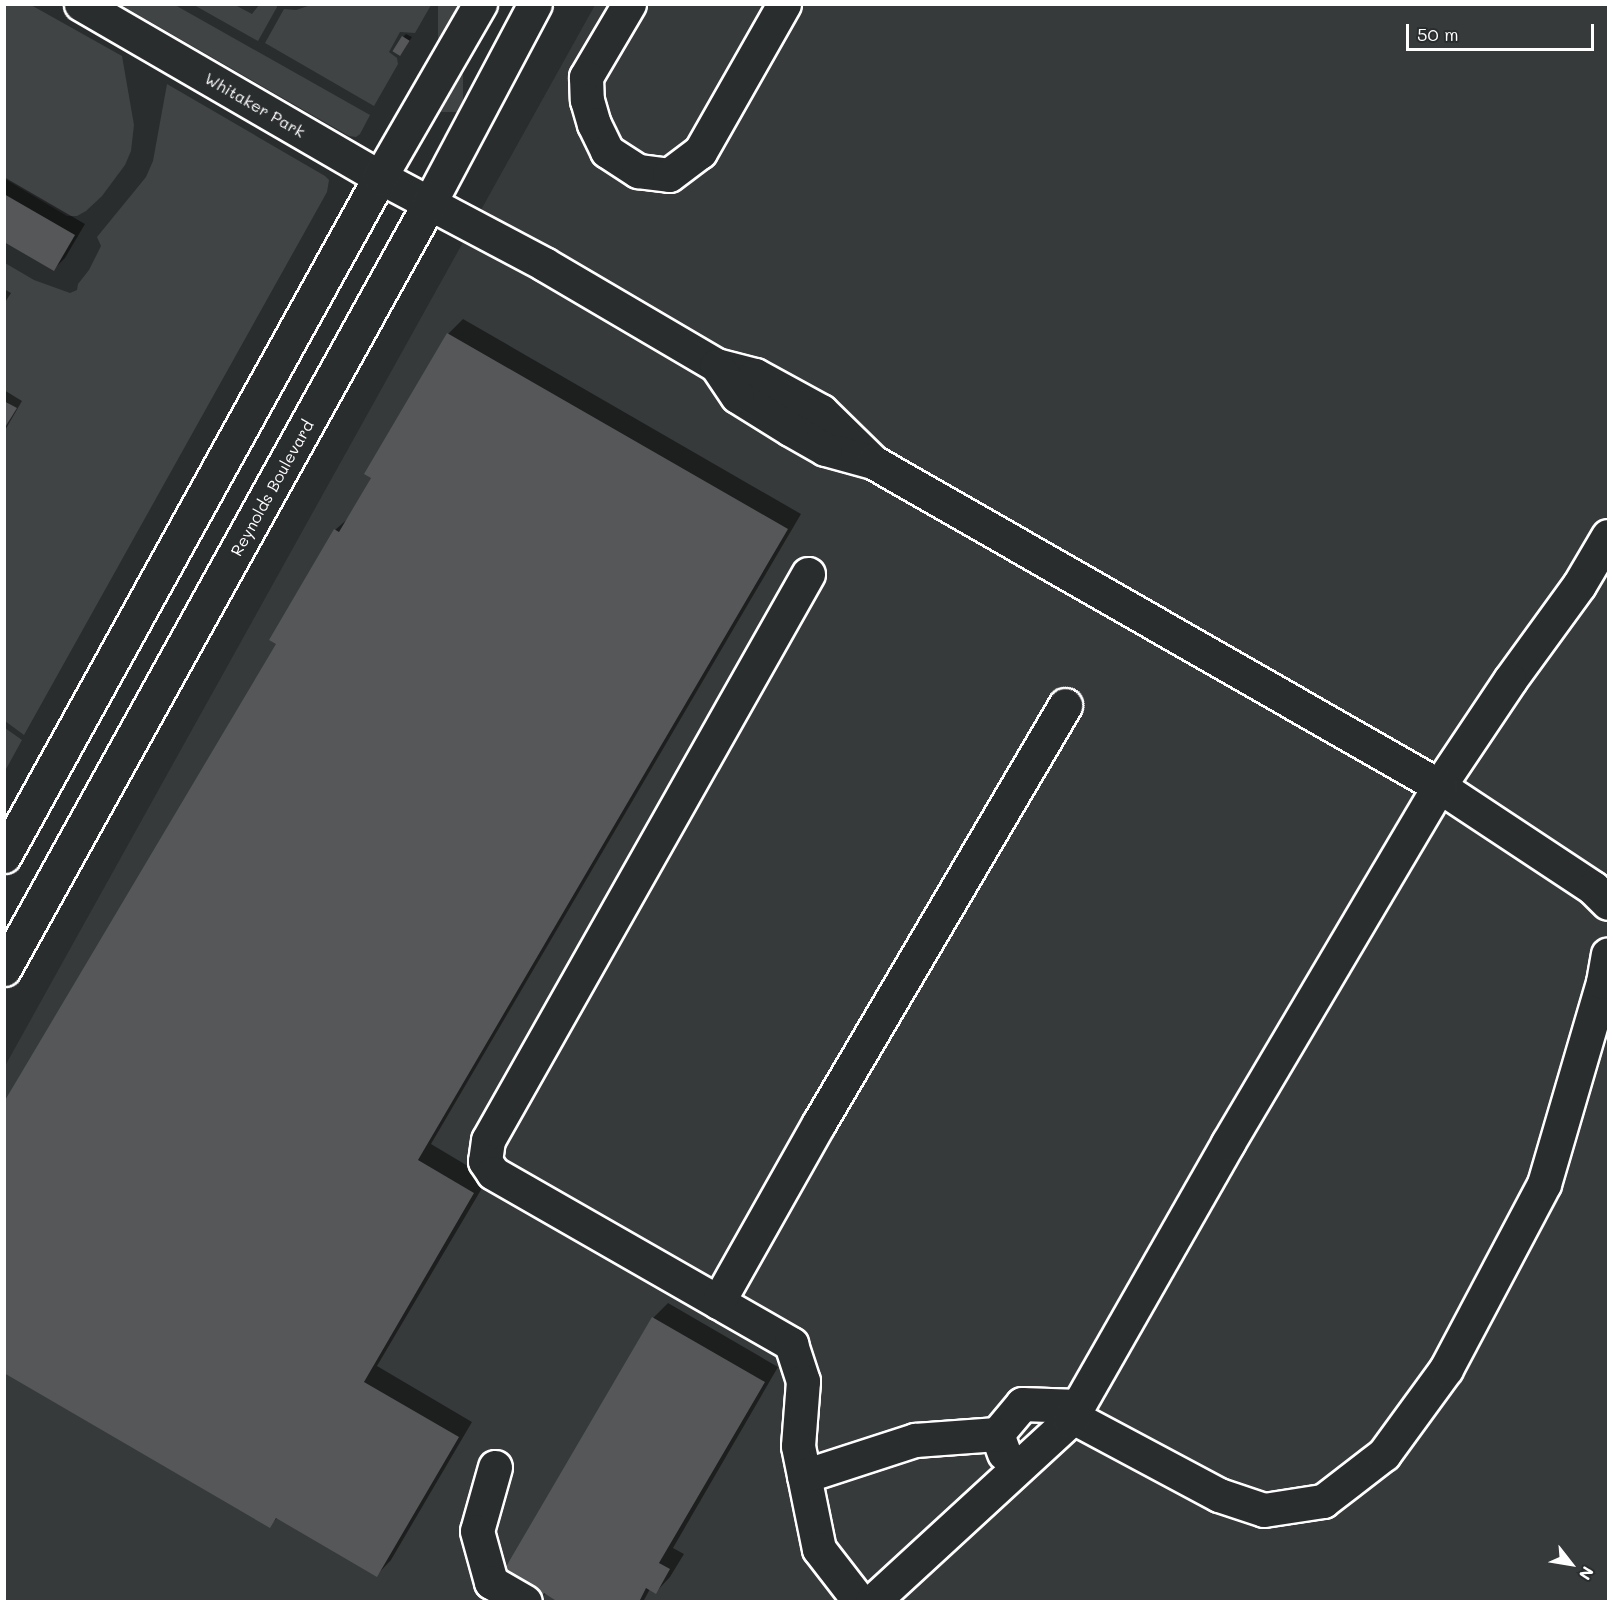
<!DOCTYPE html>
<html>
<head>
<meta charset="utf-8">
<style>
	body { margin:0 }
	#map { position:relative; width:1613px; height:1606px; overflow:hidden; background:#2a2d2e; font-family:Mali,sans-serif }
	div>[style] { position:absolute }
	.built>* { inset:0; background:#373a3b }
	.green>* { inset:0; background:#414445; transform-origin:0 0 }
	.shadow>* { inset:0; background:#0007 }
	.building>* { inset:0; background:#555758; transform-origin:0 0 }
	.roads { filter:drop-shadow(2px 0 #fff) drop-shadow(-2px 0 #fff) drop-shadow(0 2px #fff) drop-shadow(0 -2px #fff) }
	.minor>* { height:33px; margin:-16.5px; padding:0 16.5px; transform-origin:16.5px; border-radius:16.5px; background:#2a2d2e }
	.major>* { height:33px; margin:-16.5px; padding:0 16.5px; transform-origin:16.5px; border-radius:16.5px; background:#2a2d2e }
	span { translate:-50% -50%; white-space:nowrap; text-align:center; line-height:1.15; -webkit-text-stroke:5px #2a2d2e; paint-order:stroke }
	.street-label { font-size:16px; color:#fff }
	.frame { position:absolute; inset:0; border:6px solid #fff; pointer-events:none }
	.north { position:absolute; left:1541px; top:1534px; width:60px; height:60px; -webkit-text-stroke:4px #2a2d2e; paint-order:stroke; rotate:121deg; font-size:16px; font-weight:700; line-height:24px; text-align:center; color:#fff }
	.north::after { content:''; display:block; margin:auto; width:21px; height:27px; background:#fff; clip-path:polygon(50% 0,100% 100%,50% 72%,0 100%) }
	.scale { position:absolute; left:1406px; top:24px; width:188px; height:27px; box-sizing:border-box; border:3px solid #fff; border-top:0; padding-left:8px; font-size:18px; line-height:21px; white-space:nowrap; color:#fff; -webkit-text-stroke:4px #2a2d2e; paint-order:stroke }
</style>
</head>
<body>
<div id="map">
	<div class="built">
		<i style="clip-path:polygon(595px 5px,1608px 5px,1608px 1601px,5px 1602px,5px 1066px)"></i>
	</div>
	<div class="green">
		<i style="clip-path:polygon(5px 4px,31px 5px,122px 56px,134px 125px,131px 151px,125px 165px,102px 196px,86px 211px,77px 216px,67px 216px,5px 179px)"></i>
		<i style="clip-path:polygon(121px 5px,175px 5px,370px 115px,360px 134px,356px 137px,349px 136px)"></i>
		<i style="clip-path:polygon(194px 5px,235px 5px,252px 14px,259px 5px,277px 5px,277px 7px,258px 41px)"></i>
		<i style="clip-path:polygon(311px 5px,311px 4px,431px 5px,415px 33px,400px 32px,389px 52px,397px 58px,398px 64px,374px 106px,265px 43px,284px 9px,296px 10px)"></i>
		<i style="left:438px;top:5px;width:25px;height:107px"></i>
		<i style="clip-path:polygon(167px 84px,325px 176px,329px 180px,327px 192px,24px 735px,5px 721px,4px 429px,16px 408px,5px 401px,5px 263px,34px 280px,70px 293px,77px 290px,78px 284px,89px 270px,101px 246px,97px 237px,146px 177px,153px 161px)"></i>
		<i style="clip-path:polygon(5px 728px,22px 740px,5px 771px)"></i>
	</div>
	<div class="shadow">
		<i style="clip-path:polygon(406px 34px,412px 37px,401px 54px,403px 37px)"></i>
		<i style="clip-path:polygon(4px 177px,85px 224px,65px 258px,54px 269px,4px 240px)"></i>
		<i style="clip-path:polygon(4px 289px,11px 293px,4px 304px)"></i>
		<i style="clip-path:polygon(463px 319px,801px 514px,431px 1144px,488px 1178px,377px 1366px,472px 1422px,391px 1560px,377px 1575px,278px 1517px,269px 1526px,278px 644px,335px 530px,351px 516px,448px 334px)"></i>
		<i style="clip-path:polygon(4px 390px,22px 401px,4px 432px)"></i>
		<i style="clip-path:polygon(668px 1303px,778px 1367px,673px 1548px,684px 1554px,670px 1577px,656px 1592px,650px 1589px,643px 1602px,561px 1602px,546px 1593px,540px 1599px,502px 1577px,653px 1318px)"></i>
	</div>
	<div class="building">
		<i style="left:402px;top:36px;width:9px;height:18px;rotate:32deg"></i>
		<i style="clip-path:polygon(4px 194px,75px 235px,54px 271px,4px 242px)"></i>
		<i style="clip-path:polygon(447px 333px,788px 529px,418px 1160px,474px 1193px,364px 1382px,459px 1437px,377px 1577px,276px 1518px,270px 1528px,4px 1373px,4px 1102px,276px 644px,269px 640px,334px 529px,339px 532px,371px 478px,364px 474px)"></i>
		<i style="clip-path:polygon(4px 401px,17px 408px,4px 429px)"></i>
		<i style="clip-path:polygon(652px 1317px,765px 1382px,659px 1563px,670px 1569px,656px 1594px,646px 1588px,639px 1602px,558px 1602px,544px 1593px,540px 1601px,500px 1577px)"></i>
	</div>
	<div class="roads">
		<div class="minor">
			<i style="left:81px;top:4px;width:345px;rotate:30.1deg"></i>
			<i style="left:380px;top:177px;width:186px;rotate:27.9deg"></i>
			<i style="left:544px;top:264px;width:199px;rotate:30.4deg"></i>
			<i style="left:716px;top:365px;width:40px;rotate:14.4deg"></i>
			<i style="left:755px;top:375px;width:75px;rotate:28.6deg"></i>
			<i style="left:821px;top:411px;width:73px;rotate:44.4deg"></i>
			<i style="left:873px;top:462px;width:50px;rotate:-164.8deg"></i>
			<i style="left:825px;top:449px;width:40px;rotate:-150.3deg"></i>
			<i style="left:790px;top:429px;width:62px;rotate:-148.1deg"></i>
			<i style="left:737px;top:396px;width:37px;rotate:-124deg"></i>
			<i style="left:629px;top:4px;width:85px;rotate:120.5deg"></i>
			<i style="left:586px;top:77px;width:23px;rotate:88deg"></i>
			<i style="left:587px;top:100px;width:25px;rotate:74deg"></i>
			<i style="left:594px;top:124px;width:30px;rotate:64deg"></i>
			<i style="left:607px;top:151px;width:37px;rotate:33deg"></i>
			<i style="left:638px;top:171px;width:31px;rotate:7deg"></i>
			<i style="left:669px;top:175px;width:39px;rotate:-37deg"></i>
			<i style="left:700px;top:152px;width:170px;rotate:-60.4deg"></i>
			<i style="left:1608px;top:536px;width:57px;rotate:120.6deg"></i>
			<i style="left:1579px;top:585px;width:117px;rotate:126deg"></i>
			<i style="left:1510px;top:680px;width:128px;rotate:123.8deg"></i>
			<i style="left:1439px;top:786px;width:185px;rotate:33.5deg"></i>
			<i style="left:1593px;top:888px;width:21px;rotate:45deg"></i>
			<i style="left:808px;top:574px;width:650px;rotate:119.48deg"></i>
			<i style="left:488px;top:1140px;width:21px;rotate:98deg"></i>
			<i style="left:485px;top:1161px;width:14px;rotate:56deg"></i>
			<i style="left:493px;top:1173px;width:344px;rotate:29.8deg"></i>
			<i style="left:791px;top:1344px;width:39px;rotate:72deg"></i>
			<i style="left:803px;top:1381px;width:65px;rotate:94.4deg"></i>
			<i style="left:798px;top:1446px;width:105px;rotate:78.5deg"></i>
			<i style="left:819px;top:1549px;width:67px;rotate:52.3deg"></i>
			<i style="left:718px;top:1302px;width:206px;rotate:-60.6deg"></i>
			<i style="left:819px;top:1123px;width:485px;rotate:-59.5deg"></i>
			<i style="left:1071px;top:1416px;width:168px;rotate:28.1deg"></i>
			<i style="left:1219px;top:1495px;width:47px;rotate:18.4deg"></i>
			<i style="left:1264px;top:1510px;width:60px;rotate:-8.7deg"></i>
			<i style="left:1323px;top:1501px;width:77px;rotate:-37.6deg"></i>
			<i style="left:1384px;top:1454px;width:105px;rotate:-53.9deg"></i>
			<i style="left:1446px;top:1369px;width:209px;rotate:-62.1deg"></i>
			<i style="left:1544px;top:1184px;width:210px;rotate:-73.7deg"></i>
			<i style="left:1603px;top:982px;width:28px;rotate:-80deg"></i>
			<i style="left:1004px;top:1453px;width:20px;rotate:-110deg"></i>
			<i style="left:997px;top:1434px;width:39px;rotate:-50deg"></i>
			<i style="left:1022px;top:1404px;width:56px;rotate:2deg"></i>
			<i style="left:495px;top:1467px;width:66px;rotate:105.7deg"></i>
			<i style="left:477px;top:1531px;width:53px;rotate:74.6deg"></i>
			<i style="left:491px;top:1582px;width:39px;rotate:30deg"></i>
			<i style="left:804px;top:1476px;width:117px;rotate:-18deg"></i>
			<i style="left:915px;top:1440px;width:82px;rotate:-4.2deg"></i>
			<i style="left:872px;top:1602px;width:269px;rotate:-42.6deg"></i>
			<i style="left:1070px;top:1420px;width:319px;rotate:-60.3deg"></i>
			<i style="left:1228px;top:1143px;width:415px;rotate:-59.4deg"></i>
			<i style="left:1439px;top:786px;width:652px;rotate:-150.21deg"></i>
		</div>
		<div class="major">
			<i style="left:4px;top:856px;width:776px;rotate:-61.02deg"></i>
			<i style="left:380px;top:177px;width:200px;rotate:-60deg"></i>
			<i style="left:4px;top:969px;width:875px;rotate:-60.95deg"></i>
			<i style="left:429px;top:204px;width:226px;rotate:-62.1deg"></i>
		</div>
	</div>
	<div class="street-label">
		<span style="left:255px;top:105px;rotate:30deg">Whitaker Park</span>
		<span style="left:272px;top:488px;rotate:-61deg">Reynolds Boulevard</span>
	</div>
	<div class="frame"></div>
	<div class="north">N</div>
	<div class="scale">50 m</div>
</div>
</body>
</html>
